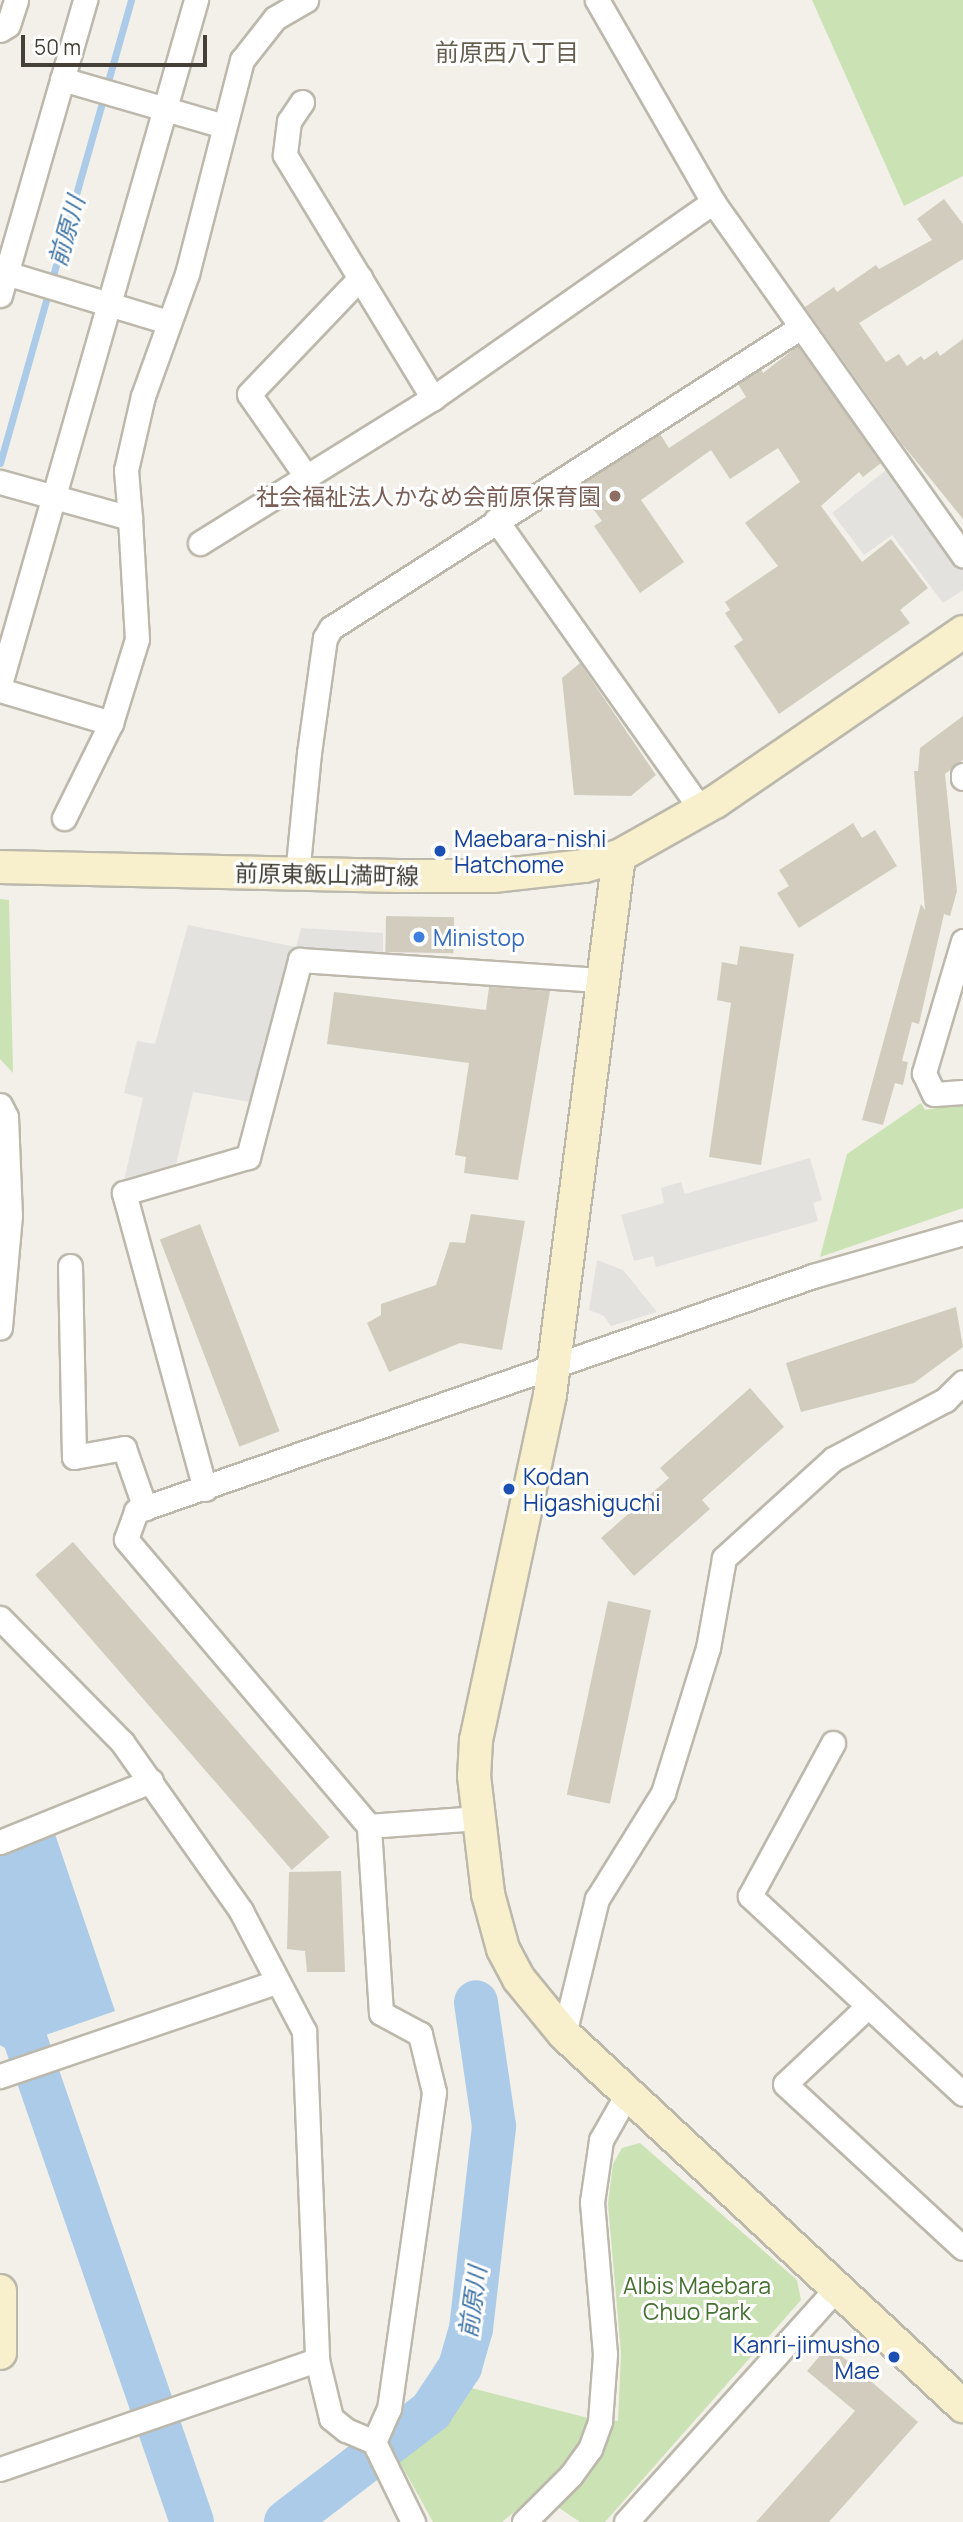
<!DOCTYPE html>
<html>
<head>
<meta charset="utf-8">
<style>
	body { margin:0 }
	#map { position:relative; width:963px; height:2522px; overflow:hidden; background:#f2f0e8; font-family:Manrope,"Noto Sans JP",sans-serif }
	div>[style] { position:absolute }
	.green>* { inset:0; background:#cbe2b5 }
	.parking>* { inset:0; background:#e4e2df }
	.water>* { inset:0; background:#abcbe8 }
	.stream>* { height:7px; margin:-3.5px; padding:0 3.5px; transform-origin:3.5px; border-radius:3.5px; background:#abcbe8 }
	.river>* { height:44px; margin:-22px; padding:0 22px; transform-origin:22px; border-radius:22px; background:#abcbe8 }
	.building>* { inset:0; background:#d2ccbf; transform-origin:0 0 }
	.roads { filter:drop-shadow(2px 0 #bcb8ac) drop-shadow(-2px 0 #bcb8ac) drop-shadow(0 2px #bcb8ac) drop-shadow(0 -2px #bcb8ac) }
	.street>* { height:23px; margin:-11.5px; padding:0 11.5px; transform-origin:11.5px; border-radius:11.5px; background:#fff }
	.secondary>* { height:32px; margin:-16px; padding:0 16px; transform-origin:16px; border-radius:16px; background:#f8f0cc }
	.dots>* { width:19px; height:19px; translate:-50% -50%; box-sizing:border-box; border:4px solid #fff; border-radius:50% }
	span { translate:-50% -50%; white-space:nowrap; text-align:center; line-height:1.15; -webkit-text-stroke:6px #fff; paint-order:stroke }
	.education-label { font-size:23px; color:#785e54 }
	.right { translate:-100% -50%; text-align:right }
	.transit-label { font-size:23px; color:#164399 }
	.left { translate:0 -50%; text-align:left }
	.street-label { font-size:23px; color:#444037 }
	.shop-label { font-size:23px; color:#366cbe }
	.park-label { font-size:23px; color:#457031 }
	.neighbourhood-label { font-size:24px; color:#665f50 }
	.water-label { font-size:24px; color:#3d72a4; font-style:italic }
	.scale { position:absolute; left:21px; top:35px; width:186px; height:32px; box-sizing:border-box; border:4px solid #444037; border-top:0; padding-left:9px; font-size:21px; line-height:24px; white-space:nowrap; color:#444037; -webkit-text-stroke:5px #fff; paint-order:stroke }
</style>
</head>
<body>
<div id="map">
	<div class="green">
		<i style="clip-path:polygon(812px 0,963px 0,963px 176px,904px 206px)"></i>
		<i style="clip-path:polygon(0 899px,9px 900px,13px 1073px,0 1059px)"></i>
		<i style="clip-path:polygon(921px 1103px,925px 1110px,963px 1103px,963px 1208px,820px 1257px,847px 1154px)"></i>
		<i style="clip-path:polygon(640px 2143px,797px 2280px,801px 2300px,605px 2522px,580px 2522px,537px 2493px,502px 2522px,433px 2522px,392px 2448px,435px 2414px,456px 2384px,588px 2418px,618px 2421px,621px 2353px,608px 2204px,613px 2164px,622px 2148px)"></i>
	</div>
	<div class="parking">
		<i style="clip-path:polygon(896px 462px,963px 559px,963px 590px,943px 603px,892px 535px,864px 555px,832px 513px)"></i>
		<i style="clip-path:polygon(188px 925px,296px 947px,301px 928px,383px 933px,383px 953px,296px 948px,255px 1103px,193px 1092px,175px 1169px,123px 1185px,143px 1098px,124px 1093px,137px 1041px,155px 1044px)"></i>
		<i style="clip-path:polygon(810px 1158px,822px 1200px,813px 1203px,818px 1221px,656px 1267px,653px 1256px,634px 1261px,621px 1215px,664px 1203px,661px 1188px,681px 1182px,685px 1194px)"></i>
		<i style="clip-path:polygon(597px 1260px,623px 1270px,657px 1312px,611px 1326px,604px 1316px,589px 1310px)"></i>
	</div>
	<div class="water">
		<i style="clip-path:polygon(54px 1831px,115px 2011px,40px 2037px,32px 2021px,0 2000px,0 1852px)"></i>
	</div>
	<div class="stream">
		<i style="left:0;top:463px;width:481px;rotate:-74.2deg"></i>
	</div>
	<div class="river">
		<i style="left:0;top:2020px;width:26px;rotate:29deg"></i>
		<i style="left:23px;top:2033px;width:517px;rotate:70.93deg"></i>
		<i style="left:286px;top:2522px;width:183px;rotate:-37.4deg"></i>
		<i style="left:431px;top:2411px;width:53px;rotate:-56.6deg"></i>
		<i style="left:460px;top:2367px;width:40px;rotate:-74deg"></i>
		<i style="left:471px;top:2329px;width:204px;rotate:-83.5deg"></i>
		<i style="left:494px;top:2126px;width:125px;rotate:-98.3deg"></i>
	</div>
	<div class="building">
		<i style="clip-path:polygon(944px 199px,963px 224px,963px 259px,859px 323px,886px 362px,899px 354px,907px 366px,921px 356px,924px 360px,937px 351px,940px 356px,963px 339px,963px 519px,903px 445px,805px 307px,834px 287px,837px 292px,876px 265px,879px 269px,932px 240px,917px 219px)"></i>
		<i style="clip-path:polygon(798px 346px,881px 463px,863px 477px,859px 472px,821px 506px,862px 562px,891px 539px,928px 588px,900px 610px,910px 623px,779px 714px,734px 646px,743px 640px,725px 613px,730px 610px,725px 602px,778px 566px,745px 523px,800px 482px,778px 448px,730px 479px,711px 450px,641px 500px,684px 562px,640px 593px,594px 526px,602px 521px,577px 487px,660px 434px,669px 448px,746px 397px,738px 384px,761px 369px,763px 373px)"></i>
		<i style="clip-path:polygon(580px 663px,656px 775px,631px 796px,574px 795px,562px 678px)"></i>
		<i style="clip-path:polygon(963px 716px,963px 760px,945px 774px,957px 891px,950px 916px,944px 914px,919px 1024px,912px 1022px,902px 1061px,908px 1062px,903px 1085px,895px 1083px,883px 1125px,862px 1120px,921px 904px,925px 910px,914px 771px,918px 771px,920px 748px)"></i>
		<i style="clip-path:polygon(853px 823px,862px 838px,875px 830px,897px 866px,799px 928px,777px 893px,789px 886px,779px 870px)"></i>
		<i style="left:386px;top:916px;width:68px;height:36px;rotate:1deg"></i>
		<i style="clip-path:polygon(740px 946px,794px 954px,761px 1165px,709px 1157px,731px 1003px,717px 1000px,722px 962px,737px 965px)"></i>
		<i style="clip-path:polygon(489px 987px,550px 991px,518px 1180px,464px 1173px,466px 1157px,455px 1155px,469px 1063px,327px 1044px,334px 992px,486px 1010px)"></i>
		<i style="clip-path:polygon(471px 1214px,525px 1221px,502px 1350px,460px 1343px,389px 1372px,367px 1323px,381px 1315px,381px 1304px,436px 1285px,450px 1242px,465px 1243px)"></i>
		<i style="left:200px;top:1224px;width:222px;height:43px;rotate:69deg"></i>
		<i style="clip-path:polygon(956px 1307px,963px 1347px,914px 1383px,801px 1412px,786px 1363px)"></i>
		<i style="clip-path:polygon(750px 1388px,784px 1427px,702px 1500px,710px 1509px,634px 1576px,601px 1538px,669px 1478px,660px 1468px)"></i>
		<i style="left:73px;top:1542px;width:391px;height:50px;rotate:49deg"></i>
		<i style="left:608px;top:1601px;width:44px;height:198px;rotate:12deg"></i>
		<i style="clip-path:polygon(341px 1871px,345px 1972px,307px 1972px,305px 1951px,287px 1949px,289px 1872px)"></i>
		<i style="clip-path:polygon(829px 2345px,918px 2422px,829px 2522px,756px 2522px,855px 2411px,807px 2371px)"></i>
	</div>
	<div class="roads">
		<div class="street">
			<i style="left:597px;top:0;width:233px;rotate:60.1deg"></i>
			<i style="left:713px;top:202px;width:433px;rotate:54.7deg"></i>
			<i style="left:0;top:30px;width:9px;rotate:-32deg"></i>
			<i style="left:8px;top:25px;width:26px;rotate:-72deg"></i>
			<i style="left:62px;top:79px;width:169px;rotate:16.2deg"></i>
			<i style="left:302px;top:102px;width:23px;rotate:124deg"></i>
			<i style="left:289px;top:121px;width:34px;rotate:97deg"></i>
			<i style="left:285px;top:155px;width:285px;rotate:58.7deg"></i>
			<i style="left:6px;top:273px;width:169px;rotate:16.8deg"></i>
			<i style="left:0;top:295px;width:307px;rotate:-73.9deg"></i>
			<i style="left:308px;top:479px;width:103px;rotate:-124.8deg"></i>
			<i style="left:249px;top:394px;width:161px;rotate:-46.3deg"></i>
			<i style="left:0;top:482px;width:135px;rotate:15.5deg"></i>
			<i style="left:130px;top:518px;width:121px;rotate:86.7deg"></i>
			<i style="left:137px;top:639px;width:88px;rotate:107.2deg"></i>
			<i style="left:111px;top:723px;width:106px;rotate:116.3deg"></i>
			<i style="left:130px;top:518px;width:48px;rotate:-94.8deg"></i>
			<i style="left:126px;top:470px;width:76px;rotate:-77.1deg"></i>
			<i style="left:143px;top:396px;width:130px;rotate:-70.2deg"></i>
			<i style="left:187px;top:274px;width:221px;rotate:-75.6deg"></i>
			<i style="left:242px;top:60px;width:53px;rotate:-51.8deg"></i>
			<i style="left:275px;top:18px;width:36px;rotate:-30deg"></i>
			<i style="left:496px;top:520px;width:355px;rotate:54.7deg"></i>
			<i style="left:200px;top:543px;width:274px;rotate:-31.9deg"></i>
			<i style="left:433px;top:398px;width:342px;rotate:-35deg"></i>
			<i style="left:0;top:684px;width:712px;rotate:-74.01deg"></i>
			<i style="left:0;top:690px;width:116px;rotate:16.6deg"></i>
			<i style="left:963px;top:775px;width:3px;rotate:90deg"></i>
			<i style="left:297px;top:875px;width:123px;rotate:-84.4deg"></i>
			<i style="left:309px;top:753px;width:116px;rotate:-82.1deg"></i>
			<i style="left:325px;top:638px;width:12px;rotate:-59deg"></i>
			<i style="left:331px;top:628px;width:558px;rotate:-32.64deg"></i>
			<i style="left:963px;top:941px;width:138px;rotate:106.5deg"></i>
			<i style="left:924px;top:1073px;width:23px;rotate:65deg"></i>
			<i style="left:934px;top:1094px;width:29px;rotate:-4deg"></i>
			<i style="left:0;top:1105px;width:13px;rotate:63deg"></i>
			<i style="left:6px;top:1117px;width:98px;rotate:87.7deg"></i>
			<i style="left:10px;top:1215px;width:113px;rotate:95.1deg"></i>
			<i style="left:70px;top:1266px;width:191px;rotate:88.8deg"></i>
			<i style="left:74px;top:1457px;width:51px;rotate:-10.2deg"></i>
			<i style="left:124px;top:1448px;width:64px;rotate:70.7deg"></i>
			<i style="left:205px;top:1489px;width:307px;rotate:-105.3deg"></i>
			<i style="left:124px;top:1193px;width:129px;rotate:-16.2deg"></i>
			<i style="left:248px;top:1157px;width:204px;rotate:-75.2deg"></i>
			<i style="left:300px;top:960px;width:304px;rotate:3.8deg"></i>
			<i style="left:0;top:1618px;width:174px;rotate:45.5deg"></i>
			<i style="left:122px;top:1742px;width:207px;rotate:54.8deg"></i>
			<i style="left:241px;top:1911px;width:136px;rotate:62.3deg"></i>
			<i style="left:304px;top:2031px;width:329px;rotate:87.7deg"></i>
			<i style="left:833px;top:1743px;width:174px;rotate:118.5deg"></i>
			<i style="left:750px;top:1896px;width:291px;rotate:42.9deg"></i>
			<i style="left:369px;top:1826px;width:109px;rotate:-4.2deg"></i>
			<i style="left:0;top:1842px;width:163px;rotate:-22deg"></i>
			<i style="left:867px;top:2007px;width:112px;rotate:136.8deg"></i>
			<i style="left:785px;top:2084px;width:242px;rotate:42.7deg"></i>
			<i style="left:564px;top:2034px;width:139px;rotate:-76.3deg"></i>
			<i style="left:597px;top:1899px;width:125px;rotate:-58.1deg"></i>
			<i style="left:663px;top:1793px;width:152px;rotate:-72.8deg"></i>
			<i style="left:708px;top:1648px;width:91px;rotate:-79.9deg"></i>
			<i style="left:724px;top:1558px;width:147px;rotate:-42.2deg"></i>
			<i style="left:833px;top:1459px;width:127px;rotate:-27.8deg"></i>
			<i style="left:945px;top:1400px;width:25px;rotate:-45deg"></i>
			<i style="left:0;top:2076px;width:292px;rotate:-18.8deg"></i>
			<i style="left:374px;top:2442px;width:36px;rotate:-66deg"></i>
			<i style="left:389px;top:2409px;width:320px;rotate:-81.9deg"></i>
			<i style="left:434px;top:2092px;width:60px;rotate:-103.6deg"></i>
			<i style="left:420px;top:2034px;width:44px;rotate:-151.7deg"></i>
			<i style="left:381px;top:2013px;width:187px;rotate:-93.7deg"></i>
			<i style="left:369px;top:1826px;width:376px;rotate:-130.3deg"></i>
			<i style="left:126px;top:1539px;width:30px;rotate:-70deg"></i>
			<i style="left:136px;top:1511px;width:717px;rotate:-19.14deg"></i>
			<i style="left:813px;top:1276px;width:156px;rotate:-16deg"></i>
			<i style="left:0;top:2469px;width:335px;rotate:-19deg"></i>
			<i style="left:317px;top:2360px;width:60px;rotate:76.4deg"></i>
			<i style="left:331px;top:2418px;width:19px;rotate:39deg"></i>
			<i style="left:346px;top:2430px;width:30px;rotate:23deg"></i>
			<i style="left:374px;top:2442px;width:89px;rotate:64deg"></i>
			<i style="left:524px;top:2522px;width:66px;rotate:-45deg"></i>
			<i style="left:571px;top:2475px;width:32px;rotate:-54deg"></i>
			<i style="left:590px;top:2449px;width:30px;rotate:-70deg"></i>
			<i style="left:600px;top:2421px;width:67px;rotate:-85.7deg"></i>
			<i style="left:605px;top:2354px;width:153px;rotate:-94.9deg"></i>
			<i style="left:592px;top:2202px;width:63px;rotate:-81.7deg"></i>
			<i style="left:601px;top:2140px;width:51px;rotate:-60.4deg"></i>
			<i style="left:626px;top:2522px;width:315px;rotate:-48deg"></i>
		</div>
		<div class="secondary">
			<i style="left:619px;top:856px;width:543px;rotate:97.3deg"></i>
			<i style="left:550px;top:1395px;width:353px;rotate:102.1deg"></i>
			<i style="left:476px;top:1740px;width:36px;rotate:93deg"></i>
			<i style="left:474px;top:1776px;width:119px;rotate:83.2deg"></i>
			<i style="left:488px;top:1894px;width:57px;rotate:74.7deg"></i>
			<i style="left:503px;top:1949px;width:34px;rotate:62deg"></i>
			<i style="left:519px;top:1979px;width:71px;rotate:50.7deg"></i>
			<i style="left:564px;top:2034px;width:546px;rotate:42.99deg"></i>
			<i style="left:0;top:867px;width:399px;rotate:1.3deg"></i>
			<i style="left:399px;top:876px;width:94px"></i>
			<i style="left:493px;top:876px;width:92px;rotate:-6.3deg"></i>
			<i style="left:584px;top:866px;width:36px;rotate:-16deg"></i>
			<i style="left:619px;top:856px;width:110px;rotate:-29.4deg"></i>
			<i style="left:715px;top:802px;width:301px;rotate:-34.4deg"></i>
			<i style="left:0;top:2291px;width:62px;rotate:90deg"></i>
		</div>
	</div>
	<div class="dots">
		<i style="left:615px;top:496px;background:#8d6e63"></i>
		<i style="left:440px;top:851px;background:#1a4fb4"></i>
		<i style="left:419px;top:937px;background:#3f7fe0"></i>
		<i style="left:509px;top:1489px;background:#1a4fb4"></i>
		<i style="left:894px;top:2357px;background:#1a4fb4"></i>
	</div>
	<div class="education-label">
		<span class="right" style="left:601px;top:496px">社会福祉法人かなめ会前原保育園</span>
	</div>
	<div class="transit-label">
		<span class="left" style="left:454px;top:851px">Maebara-nishi<br>Hatchome</span>
		<span class="left" style="left:523px;top:1489px">Kodan<br>Higashiguchi</span>
		<span class="right" style="left:880px;top:2357px">Kanri-jimusho<br>Mae</span>
	</div>
	<div class="street-label">
		<span style="left:327px;top:874px;rotate:1deg">前原東飯山満町線</span>
	</div>
	<div class="shop-label">
		<span class="left" style="left:433px;top:937px">Ministop</span>
	</div>
	<div class="park-label">
		<span style="left:697px;top:2298px">Albis Maebara<br>Chuo Park</span>
	</div>
	<div class="neighbourhood-label">
		<span style="left:507px;top:52px">前原西八丁目</span>
	</div>
	<div class="water-label">
		<span style="left:66px;top:231px;rotate:-74deg">前原川</span>
		<span style="left:472px;top:2302px;rotate:-82deg">前原川</span>
	</div>
	<div class="scale">50 m</div>
</div>
</body>
</html>
